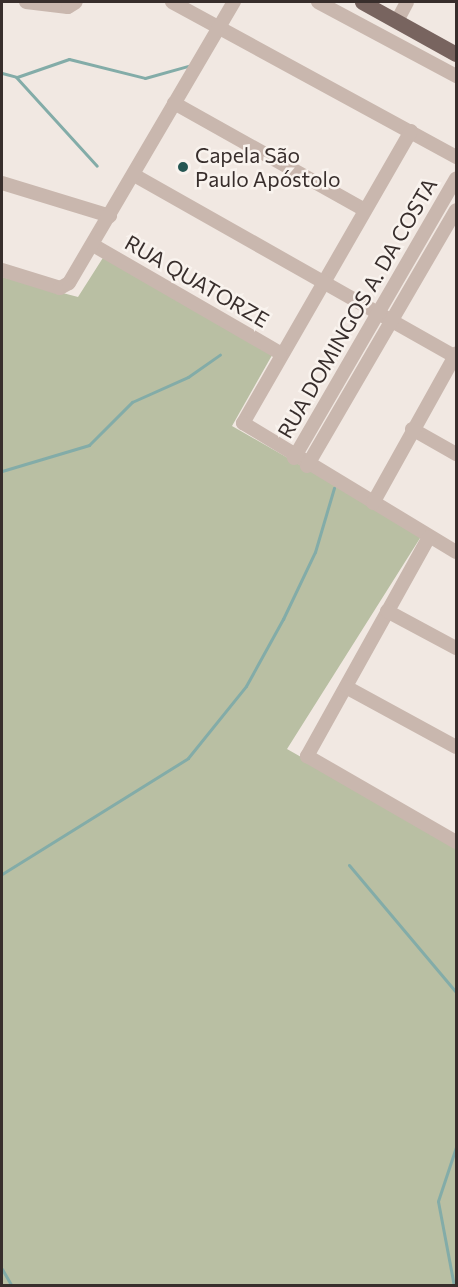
<!DOCTYPE html>
<html>
<head>
<meta charset="utf-8">
<style>
	body { margin:0 }
	#map { position:relative; width:458px; height:1287px; overflow:hidden; background:#f1e8e2; font-family:Commissioner,sans-serif }
	div>[style] { position:absolute }
	.green>* { inset:0; background:#b9bfa3 }
	.stream>* { height:3px; margin:-1.5px; padding:0 1.5px; transform-origin:1.5px; border-radius:1.5px; background:#83aca8 }
	.minor>* { height:14px; margin:-7px; padding:0 7px; transform-origin:7px; border-radius:7px; background:#c9b7ae }
	.major>* { height:15px; margin:-7.5px; padding:0 7.5px; transform-origin:7.5px; border-radius:7.5px; background:#78645f }
	.dots>* { width:16px; height:16px; translate:-50% -50%; box-sizing:border-box; border:3px solid #f9f3ee; border-radius:50% }
	span { translate:-50% -50%; white-space:nowrap; text-align:center; line-height:1.15; -webkit-text-stroke:5px #f9f3ee; paint-order:stroke }
	.poi-label { font-size:21px; color:#382e2c }
	.left { translate:0 -50%; text-align:left }
	.street-label { font-size:21px; color:#382e2c }
	.frame { position:absolute; inset:0; border:3px solid #382e2c; pointer-events:none }
</style>
</head>
<body>
<div id="map">
	<div class="green">
		<i style="clip-path:polygon(106px 253px,275px 350px,232px 426px,422px 535px,287px 749px,456px 845px,456px 1285px,2px 1285px,2px 277px,78px 297px)"></i>
	</div>
	<div class="stream">
		<i style="left:2px;top:73px;width:16px;rotate:15deg"></i>
		<i style="left:17px;top:77px;width:55px;rotate:-19.1deg"></i>
		<i style="left:69px;top:59px;width:78px;rotate:14deg"></i>
		<i style="left:145px;top:78px;width:45px;rotate:-15.6deg"></i>
		<i style="left:16px;top:77px;width:120px;rotate:47.7deg"></i>
		<i style="left:2px;top:471px;width:91px;rotate:-16.6deg"></i>
		<i style="left:89px;top:445px;width:61px;rotate:-45deg"></i>
		<i style="left:132px;top:402px;width:61px;rotate:-24.1deg"></i>
		<i style="left:188px;top:377px;width:39px;rotate:-35deg"></i>
		<i style="left:349px;top:865px;width:166px;rotate:49.9deg"></i>
		<i style="left:2px;top:874px;width:219px;rotate:-31.9deg"></i>
		<i style="left:188px;top:758px;width:92px;rotate:-51.1deg"></i>
		<i style="left:246px;top:686px;width:77px;rotate:-61.1deg"></i>
		<i style="left:283px;top:619px;width:74px;rotate:-64.5deg"></i>
		<i style="left:315px;top:552px;width:67px;rotate:-73.5deg"></i>
		<i style="left:2px;top:1269px;width:20px;rotate:60deg"></i>
		<i style="left:454px;top:1286px;width:86px;rotate:-100.7deg"></i>
		<i style="left:438px;top:1201px;width:57px;rotate:-71.6deg"></i>
	</div>
	<div class="minor">
		<i style="left:26px;top:2px;width:42px;rotate:6.8deg"></i>
		<i style="left:68px;top:7px;width:9px;rotate:-32deg"></i>
		<i style="left:172px;top:2px;width:324px;rotate:28.6deg"></i>
		<i style="left:318px;top:2px;width:157px;rotate:28.2deg"></i>
		<i style="left:397px;top:21px;width:21px;rotate:-62deg"></i>
		<i style="left:174px;top:103px;width:217px;rotate:29.3deg"></i>
		<i style="left:411px;top:131px;width:337px;rotate:119.9deg"></i>
		<i style="left:243px;top:423px;width:249px;rotate:31.2deg"></i>
		<i style="left:134px;top:175px;width:370px;rotate:29.5deg"></i>
		<i style="left:2px;top:183px;width:113px;rotate:17deg"></i>
		<i style="left:93px;top:245px;width:216px;rotate:30deg"></i>
		<i style="left:2px;top:270px;width:61px;rotate:17.2deg"></i>
		<i style="left:60px;top:288px;width:10px;rotate:-29deg"></i>
		<i style="left:69px;top:283px;width:326px;rotate:-59.6deg"></i>
		<i style="left:412px;top:429px;width:51px;rotate:29.6deg"></i>
		<i style="left:294px;top:458px;width:323px;rotate:-59.9deg"></i>
		<i style="left:307px;top:466px;width:296px;rotate:-59.8deg"></i>
		<i style="left:373px;top:503px;width:171px;rotate:-60.9deg"></i>
		<i style="left:429px;top:537px;width:251px;rotate:119.1deg"></i>
		<i style="left:307px;top:756px;width:172px;rotate:30deg"></i>
		<i style="left:387px;top:611px;width:78px;rotate:28.2deg"></i>
		<i style="left:346px;top:687px;width:125px;rotate:28.6deg"></i>
	</div>
	<div class="major">
		<i style="left:362px;top:2px;width:107px;rotate:29deg"></i>
	</div>
	<div class="dots">
		<i style="left:183px;top:167px;background:#255653"></i>
	</div>
	<div class="poi-label">
		<span class="left" style="left:195px;top:167px">Capela São<br>Paulo Apóstolo</span>
	</div>
	<div class="street-label">
		<span style="left:197px;top:281px;rotate:30deg">RUA QUATORZE</span>
		<span style="left:357px;top:308px;rotate:-60deg">RUA DOMINGOS A. DA COSTA</span>
	</div>
	<div class="frame"></div>
</div>
</body>
</html>
